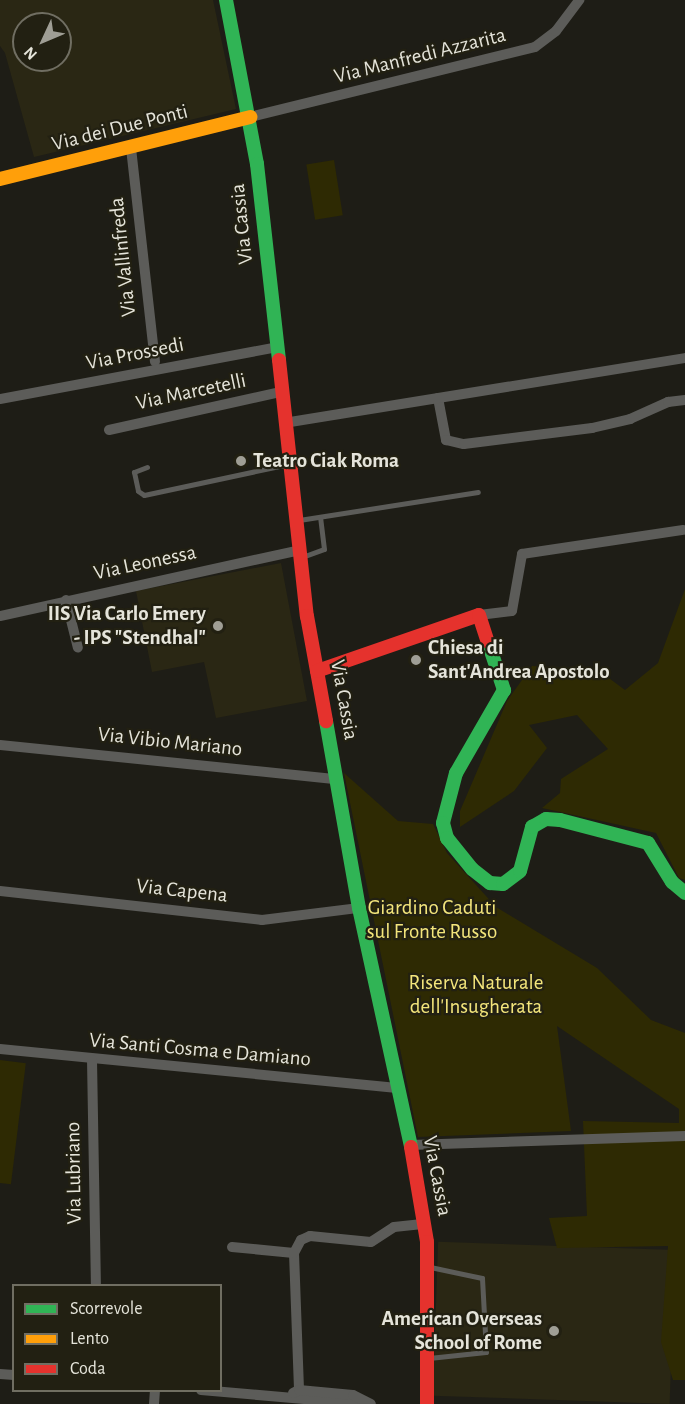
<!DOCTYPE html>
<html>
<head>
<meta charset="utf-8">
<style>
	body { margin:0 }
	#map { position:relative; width:685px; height:1404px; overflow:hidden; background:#1e1d16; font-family:"Alegreya Sans",sans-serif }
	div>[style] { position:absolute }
	.built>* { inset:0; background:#2a2714; transform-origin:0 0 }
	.green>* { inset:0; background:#2e2a03; transform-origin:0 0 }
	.lane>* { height:5px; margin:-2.5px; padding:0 2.5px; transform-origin:2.5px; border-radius:2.5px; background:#5c5c59 }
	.street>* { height:10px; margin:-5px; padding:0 5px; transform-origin:5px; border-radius:5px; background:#5c5c59 }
	.fast>* { height:14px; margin:-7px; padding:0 7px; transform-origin:7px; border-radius:7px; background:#30b455 }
	.slow>* { height:14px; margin:-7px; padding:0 7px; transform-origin:7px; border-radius:7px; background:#ff9f0a }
	.jam>* { height:14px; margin:-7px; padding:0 7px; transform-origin:7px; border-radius:7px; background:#e5322d }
	.dots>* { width:16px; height:16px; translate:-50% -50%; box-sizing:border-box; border:3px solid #222012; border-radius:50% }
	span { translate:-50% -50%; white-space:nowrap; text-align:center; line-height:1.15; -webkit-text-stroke:4.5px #222012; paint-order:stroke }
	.street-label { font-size:21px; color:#e5e4da }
	.poi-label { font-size:21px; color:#e5e4da; font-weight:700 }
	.left { translate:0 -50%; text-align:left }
	.right { translate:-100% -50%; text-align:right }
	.park-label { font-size:21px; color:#f3e57b }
	.legend { position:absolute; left:12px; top:1284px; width:210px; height:108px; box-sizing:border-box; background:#222012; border:2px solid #706e62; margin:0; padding:8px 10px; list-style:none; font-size:18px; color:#e5e4da }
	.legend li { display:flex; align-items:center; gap:12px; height:30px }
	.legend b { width:30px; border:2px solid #706e62 }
	.north { position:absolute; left:12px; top:12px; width:60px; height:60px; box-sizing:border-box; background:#222012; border:2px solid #706e62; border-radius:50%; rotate:226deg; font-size:16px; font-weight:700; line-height:24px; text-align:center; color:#e5e4da }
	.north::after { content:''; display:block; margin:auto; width:21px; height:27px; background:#9f9e95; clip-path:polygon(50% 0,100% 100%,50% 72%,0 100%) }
</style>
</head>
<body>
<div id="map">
	<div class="built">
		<i style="clip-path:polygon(evenodd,0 0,213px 0,236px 109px,34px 157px,5px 53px,0 46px,0 0,24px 24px,60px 24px,60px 60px,24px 60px,24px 24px)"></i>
		<i style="clip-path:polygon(281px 563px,307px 701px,216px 718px,204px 662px,152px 672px,136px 591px)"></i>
		<i style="left:675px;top:1250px;width:154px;height:237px;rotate:92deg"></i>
	</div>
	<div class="green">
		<i style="left:334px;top:160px;width:56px;height:28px;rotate:81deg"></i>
		<i style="clip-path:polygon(685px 589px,685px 880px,679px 878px,656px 833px,542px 808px,560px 793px,561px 779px,608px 749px,577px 715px,529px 725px,547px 748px,514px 791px,460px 827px,460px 811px,507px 701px,532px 666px,598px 670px,625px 690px,658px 663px)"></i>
		<i style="clip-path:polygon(344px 773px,398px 821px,433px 824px,447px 853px,496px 907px,597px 968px,651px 1020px,685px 1033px,685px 1380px,673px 1380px,661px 1342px,668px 1246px,557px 1248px,549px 1218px,587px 1216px,583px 1121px,679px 1123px,679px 1109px,557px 1026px,571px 1131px,418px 1137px)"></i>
		<i style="left:0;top:1060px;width:26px;height:122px;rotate:7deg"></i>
	</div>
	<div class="lane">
		<i style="left:147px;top:467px;width:14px;rotate:159deg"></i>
		<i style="left:134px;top:472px;width:19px;rotate:78deg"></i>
		<i style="left:138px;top:491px;width:7px;rotate:34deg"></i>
		<i style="left:144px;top:495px;width:147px;rotate:-12.1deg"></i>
		<i style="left:299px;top:520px;width:181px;rotate:-8.9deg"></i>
		<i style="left:302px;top:557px;width:23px;rotate:-20deg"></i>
		<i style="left:324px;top:549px;width:31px;rotate:-97deg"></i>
		<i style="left:429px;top:1358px;width:57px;rotate:-6deg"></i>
		<i style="left:486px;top:1352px;width:74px;rotate:-93.1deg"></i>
		<i style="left:482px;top:1278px;width:53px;rotate:-168.1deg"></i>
	</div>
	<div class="street">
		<i style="left:250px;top:117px;width:293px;rotate:-13.8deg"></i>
		<i style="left:535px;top:47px;width:26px;rotate:-37deg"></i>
		<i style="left:556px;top:31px;width:39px;rotate:-53deg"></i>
		<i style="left:131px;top:148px;width:215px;rotate:83.6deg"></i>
		<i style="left:438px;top:398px;width:43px;rotate:79.2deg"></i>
		<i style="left:446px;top:440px;width:18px;rotate:13deg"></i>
		<i style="left:464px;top:444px;width:129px;rotate:-7.1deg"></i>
		<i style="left:592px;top:428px;width:39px;rotate:-13deg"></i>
		<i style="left:630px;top:419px;width:42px;rotate:-24.1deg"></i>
		<i style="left:668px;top:402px;width:17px;rotate:-7deg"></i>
		<i style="left:0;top:399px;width:282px;rotate:-10.6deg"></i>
		<i style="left:284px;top:423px;width:406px;rotate:-9.2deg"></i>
		<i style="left:109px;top:430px;width:176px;rotate:-12.5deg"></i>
		<i style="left:66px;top:600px;width:49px;rotate:76deg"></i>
		<i style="left:479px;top:615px;width:33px;rotate:-7deg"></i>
		<i style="left:512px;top:611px;width:58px;rotate:-80deg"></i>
		<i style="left:522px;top:554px;width:163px;rotate:-8.5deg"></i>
		<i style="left:0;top:616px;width:306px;rotate:-12.4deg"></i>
		<i style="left:0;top:745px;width:338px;rotate:5.8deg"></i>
		<i style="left:0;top:891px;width:264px;rotate:6.3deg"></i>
		<i style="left:262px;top:920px;width:98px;rotate:-7.1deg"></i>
		<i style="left:0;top:1049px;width:399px;rotate:5.6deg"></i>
		<i style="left:92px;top:1060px;width:226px;rotate:89deg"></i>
		<i style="left:410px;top:1145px;width:275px;rotate:-1.9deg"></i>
		<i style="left:232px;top:1247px;width:62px;rotate:5.5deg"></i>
		<i style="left:294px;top:1253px;width:137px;rotate:87.9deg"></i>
		<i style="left:294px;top:1253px;width:15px;rotate:-62deg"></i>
		<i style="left:301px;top:1240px;width:10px;rotate:-24deg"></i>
		<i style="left:310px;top:1236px;width:61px;rotate:5.6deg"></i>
		<i style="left:371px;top:1242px;width:27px;rotate:-33deg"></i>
		<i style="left:394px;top:1227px;width:31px;rotate:-6deg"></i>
		<i style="left:0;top:1374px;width:14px;rotate:4deg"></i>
		<i style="left:201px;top:1390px;width:161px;rotate:5deg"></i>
		<i style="left:293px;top:1393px;width:7px;rotate:-27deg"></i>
		<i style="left:299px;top:1390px;width:54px;rotate:5.3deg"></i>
		<i style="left:353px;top:1395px;width:20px;rotate:27deg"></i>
		<i style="left:154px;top:1404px;width:14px;rotate:-86deg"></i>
	</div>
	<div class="fast">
		<i style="left:226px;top:0;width:167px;rotate:79.3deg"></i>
		<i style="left:257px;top:164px;width:197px;rotate:83.6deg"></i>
		<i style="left:488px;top:642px;width:51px;rotate:71.6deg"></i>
		<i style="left:504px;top:690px;width:96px;rotate:120deg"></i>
		<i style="left:456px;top:773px;width:52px;rotate:104.6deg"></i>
		<i style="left:443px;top:823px;width:16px;rotate:75deg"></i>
		<i style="left:447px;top:838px;width:40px;rotate:51deg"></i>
		<i style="left:472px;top:869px;width:23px;rotate:38deg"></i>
		<i style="left:490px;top:883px;width:13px;rotate:4deg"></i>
		<i style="left:503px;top:884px;width:21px;rotate:-37deg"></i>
		<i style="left:520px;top:871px;width:46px;rotate:-74.7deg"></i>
		<i style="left:532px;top:827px;width:16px;rotate:-30deg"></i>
		<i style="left:546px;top:819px;width:14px;rotate:4deg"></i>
		<i style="left:560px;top:820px;width:91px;rotate:14.6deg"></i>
		<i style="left:648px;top:843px;width:46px;rotate:58.4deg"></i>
		<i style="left:672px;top:882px;width:17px;rotate:40deg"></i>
		<i style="left:326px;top:721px;width:190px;rotate:80deg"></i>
		<i style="left:359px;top:908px;width:245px;rotate:77.7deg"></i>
	</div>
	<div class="slow">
		<i style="left:0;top:179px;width:258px;rotate:-13.9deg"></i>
	</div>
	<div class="jam">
		<i style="left:279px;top:360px;width:258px;rotate:83.8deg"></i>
		<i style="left:307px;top:616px;width:107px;rotate:79.7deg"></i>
		<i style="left:317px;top:671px;width:171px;rotate:-19.1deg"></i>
		<i style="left:479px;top:615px;width:28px;rotate:72deg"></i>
		<i style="left:411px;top:1147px;width:96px;rotate:80.4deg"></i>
		<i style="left:427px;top:1242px;width:162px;rotate:90deg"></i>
	</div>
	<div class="dots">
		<i style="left:241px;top:461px;background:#9f9e95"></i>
		<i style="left:218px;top:626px;background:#9f9e95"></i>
		<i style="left:416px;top:660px;background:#9f9e95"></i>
		<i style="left:554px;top:1331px;background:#9f9e95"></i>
	</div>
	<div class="street-label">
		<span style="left:420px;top:56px;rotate:-14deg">Via Manfredi Azzarita</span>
		<span style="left:120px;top:128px;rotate:-14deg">Via dei Due Ponti</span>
		<span style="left:242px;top:224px;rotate:-96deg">Via Cassia</span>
		<span style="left:123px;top:257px;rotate:-96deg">Via Vallinfreda</span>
		<span style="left:135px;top:354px;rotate:-11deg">Via Prossedi</span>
		<span style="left:191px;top:392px;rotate:-12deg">Via Marcetelli</span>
		<span style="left:145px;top:563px;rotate:-12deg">Via Leonessa</span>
		<span style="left:344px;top:700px;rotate:80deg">Via Cassia</span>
		<span style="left:170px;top:742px;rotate:6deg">Via Vibio Mariano</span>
		<span style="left:182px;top:891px;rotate:6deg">Via Capena</span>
		<span style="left:200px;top:1050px;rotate:5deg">Via Santi Cosma e Damiano</span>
		<span style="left:74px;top:1173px;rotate:-91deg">Via Lubriano</span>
		<span style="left:437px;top:1176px;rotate:79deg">Via Cassia</span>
	</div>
	<div class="poi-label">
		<span class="left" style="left:253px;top:461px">Teatro Ciak Roma</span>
		<span class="right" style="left:206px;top:626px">IIS Via Carlo Emery<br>- IPS "Stendhal"</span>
		<span class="left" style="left:428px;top:660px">Chiesa di<br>Sant'Andrea Apostolo</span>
		<span class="right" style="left:542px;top:1331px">American Overseas<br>School of Rome</span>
	</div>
	<div class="park-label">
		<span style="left:432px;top:920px">Giardino Caduti<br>sul Fronte Russo</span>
		<span style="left:476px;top:995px">Riserva Naturale<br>dell'Insugherata</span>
	</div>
	<ul class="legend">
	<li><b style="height:8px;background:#30b455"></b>Scorrevole</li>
	<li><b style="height:8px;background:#ff9f0a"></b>Lento</li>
	<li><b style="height:8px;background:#e5322d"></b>Coda</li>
	</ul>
	<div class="north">N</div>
</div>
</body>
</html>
